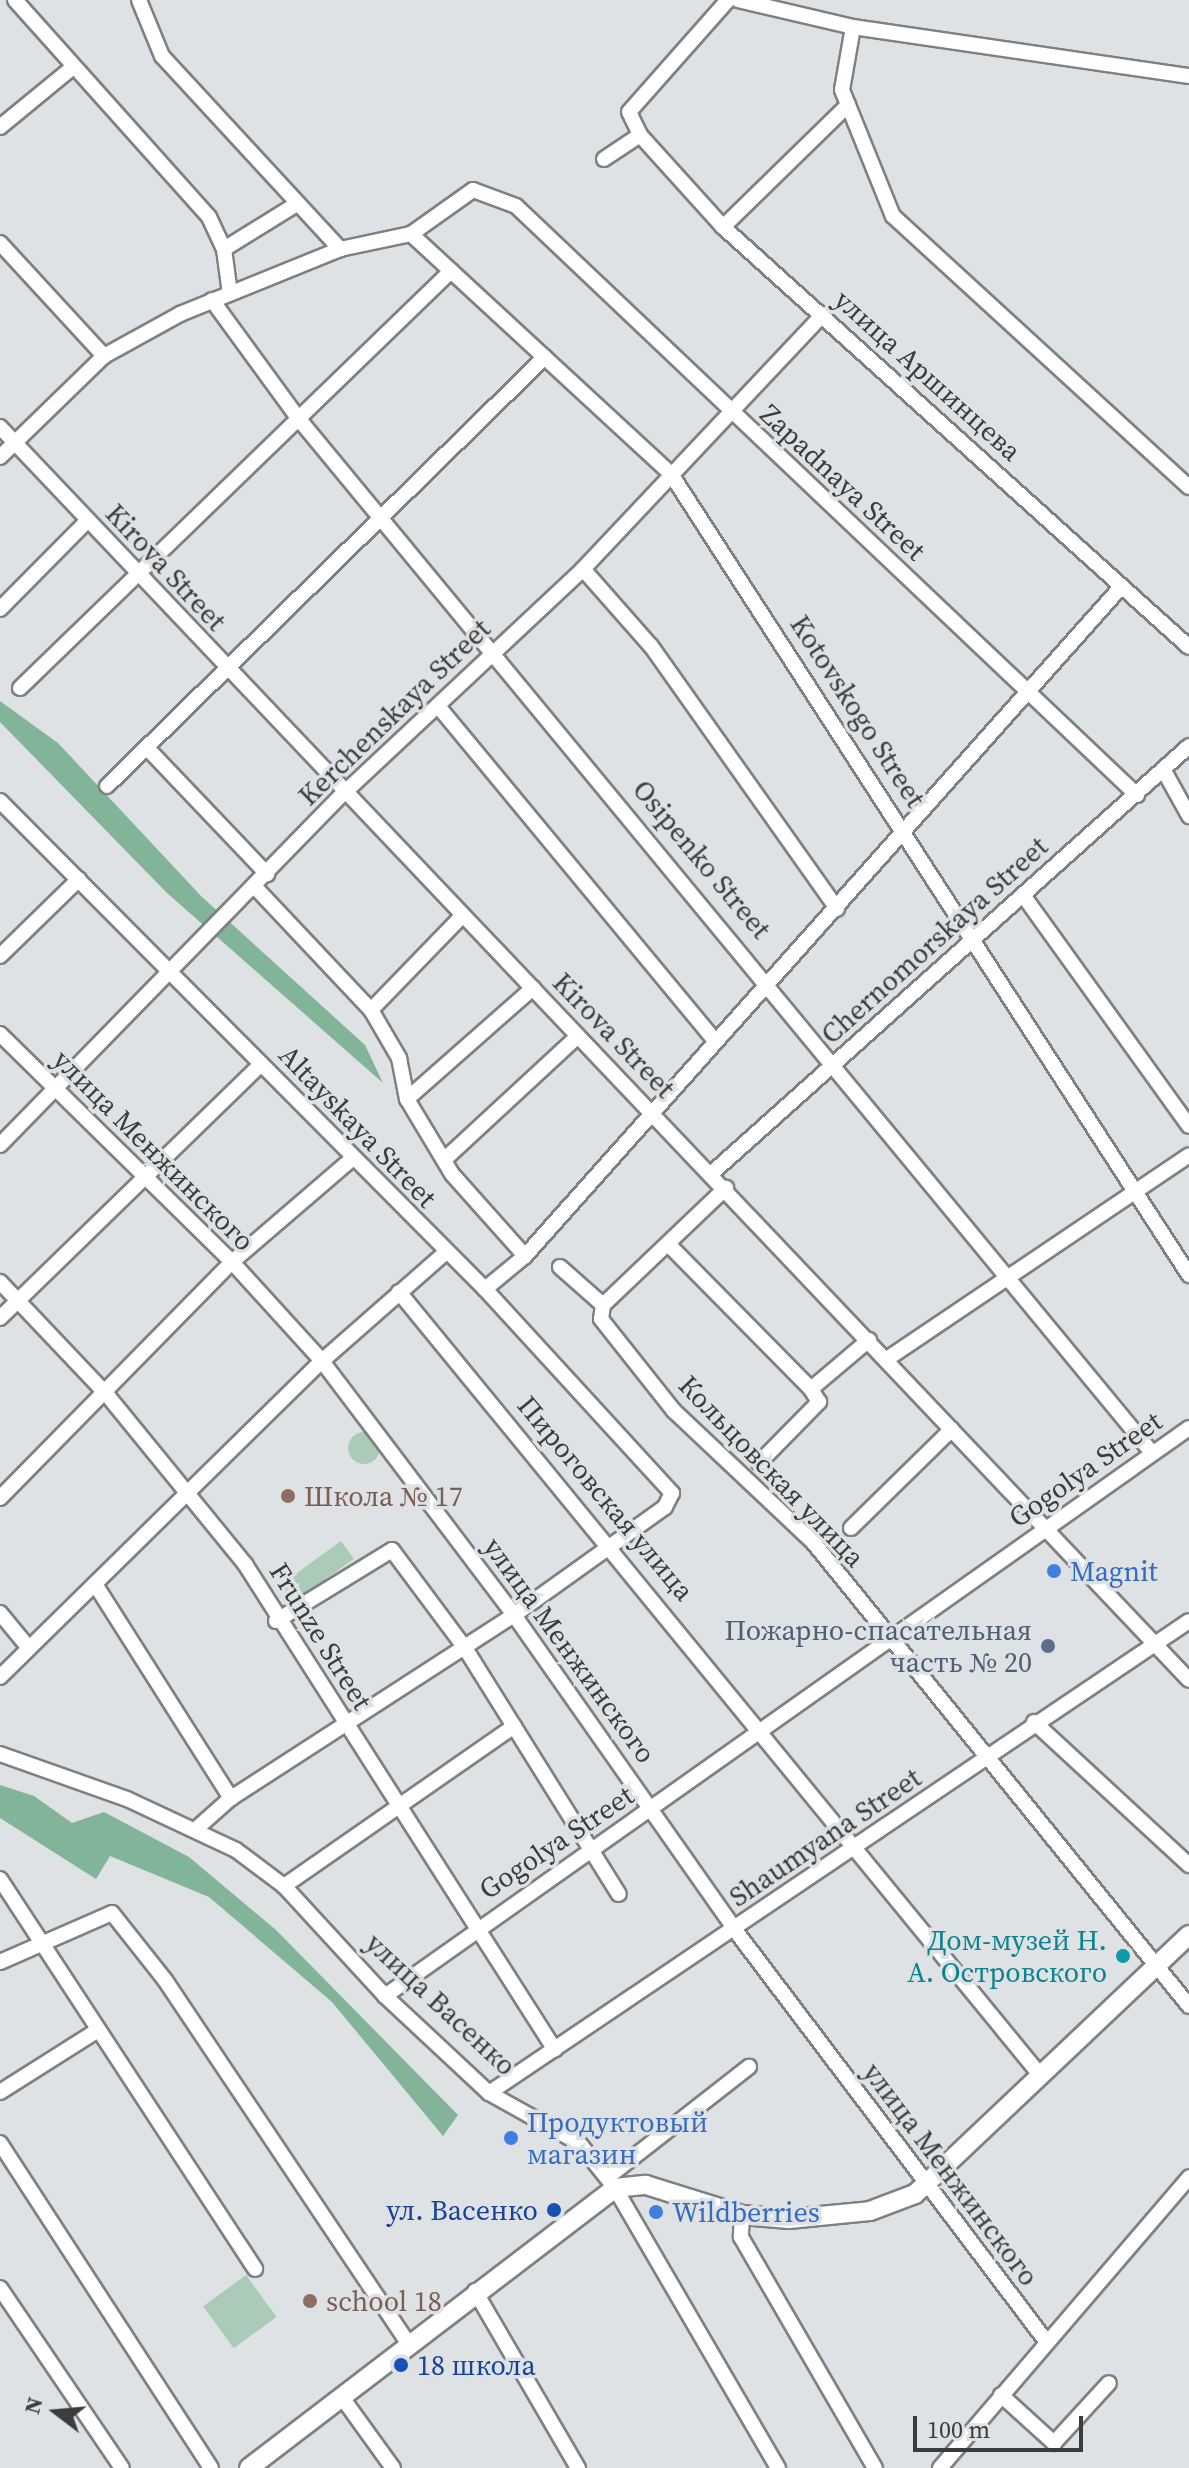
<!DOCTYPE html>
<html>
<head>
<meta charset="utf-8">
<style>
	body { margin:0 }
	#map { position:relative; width:1189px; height:2468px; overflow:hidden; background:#dfe2e4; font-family:"Source Serif 4",serif }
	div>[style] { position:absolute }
	.green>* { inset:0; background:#abcbb8; transform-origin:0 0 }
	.round { border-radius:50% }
	.forest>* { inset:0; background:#81b498 }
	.roads { filter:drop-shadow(2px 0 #7e8183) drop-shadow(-2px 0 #7e8183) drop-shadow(0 2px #7e8183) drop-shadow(0 -2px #7e8183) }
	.minor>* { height:14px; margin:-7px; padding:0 7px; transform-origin:7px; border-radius:7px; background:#fff }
	.major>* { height:18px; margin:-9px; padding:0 9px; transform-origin:9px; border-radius:9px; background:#fff }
	.dots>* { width:22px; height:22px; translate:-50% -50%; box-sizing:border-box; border:4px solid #dfe2e4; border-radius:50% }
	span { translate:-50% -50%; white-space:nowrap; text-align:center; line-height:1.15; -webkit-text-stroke:7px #dfe2e4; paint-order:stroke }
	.street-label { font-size:28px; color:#3b3c3d }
	.education-label { font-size:28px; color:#785e54 }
	.left { translate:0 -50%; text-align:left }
	.shop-label { font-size:28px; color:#366cbe }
	.service-label { font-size:28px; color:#4e5e75 }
	.right { translate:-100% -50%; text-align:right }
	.culture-label { font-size:28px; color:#0d838f }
	.transit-label { font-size:28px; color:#164399 }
	.north { position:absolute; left:16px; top:2372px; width:80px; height:80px; -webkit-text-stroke:6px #dfe2e4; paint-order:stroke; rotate:286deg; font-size:22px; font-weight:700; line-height:32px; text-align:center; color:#3b3c3d }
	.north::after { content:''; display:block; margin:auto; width:28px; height:36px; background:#3b3c3d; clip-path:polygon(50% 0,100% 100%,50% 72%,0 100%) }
	.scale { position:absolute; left:913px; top:2416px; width:170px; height:36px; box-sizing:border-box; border:4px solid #3b3c3d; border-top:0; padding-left:10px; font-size:24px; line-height:28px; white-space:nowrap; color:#3b3c3d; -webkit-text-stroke:6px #dfe2e4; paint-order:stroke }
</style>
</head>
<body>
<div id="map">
	<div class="green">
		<i class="round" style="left:348px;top:1432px;width:32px;height:32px"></i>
		<i style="left:341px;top:1541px;width:22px;height:77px;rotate:54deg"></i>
		<i style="left:246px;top:2275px;width:52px;height:53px;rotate:54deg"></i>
	</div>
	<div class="forest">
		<i style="clip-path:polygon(0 701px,58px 743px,201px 896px,365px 1045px,383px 1083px,167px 893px,0 722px)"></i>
		<i style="clip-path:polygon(0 1785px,34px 1796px,72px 1823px,104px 1812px,189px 1857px,276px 1930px,458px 2115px,443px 2136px,332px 2002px,209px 1897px,110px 1856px,96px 1879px,0 1818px)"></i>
	</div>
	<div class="roads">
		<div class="minor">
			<i style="left:15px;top:0;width:291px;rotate:48.2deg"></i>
			<i style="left:209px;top:217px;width:35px;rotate:65deg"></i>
			<i style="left:224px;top:249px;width:45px;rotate:82.4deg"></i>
			<i style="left:139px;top:0;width:61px;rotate:67.7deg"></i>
			<i style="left:162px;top:56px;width:263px;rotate:47.3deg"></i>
			<i style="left:728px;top:0;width:149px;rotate:131.5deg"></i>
			<i style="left:629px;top:112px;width:25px;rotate:64deg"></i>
			<i style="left:640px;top:135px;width:124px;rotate:47.9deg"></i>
			<i style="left:723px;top:227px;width:627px;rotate:42.03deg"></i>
			<i style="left:738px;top:0;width:118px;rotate:13.2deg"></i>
			<i style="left:853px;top:27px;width:340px;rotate:8.3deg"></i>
			<i style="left:853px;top:27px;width:64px;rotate:99.9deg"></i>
			<i style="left:842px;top:90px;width:136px;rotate:68deg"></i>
			<i style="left:893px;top:216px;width:401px;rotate:42.5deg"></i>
			<i style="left:0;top:127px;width:94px;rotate:-39.4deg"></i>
			<i style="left:604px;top:159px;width:43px;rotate:-33.7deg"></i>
			<i style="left:723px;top:227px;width:175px;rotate:-44.3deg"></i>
			<i style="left:411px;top:234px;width:354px;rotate:42.7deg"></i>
			<i style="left:671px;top:474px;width:954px;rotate:57.11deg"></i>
			<i style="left:0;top:243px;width:154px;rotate:47.4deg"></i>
			<i style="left:224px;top:249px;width:86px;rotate:-31.7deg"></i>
			<i style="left:212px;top:300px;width:146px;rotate:53.9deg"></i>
			<i style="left:298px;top:418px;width:1342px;rotate:50.47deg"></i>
			<i style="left:0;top:427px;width:1727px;rotate:46.5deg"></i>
			<i style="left:0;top:457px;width:145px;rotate:-44.2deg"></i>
			<i style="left:104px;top:356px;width:87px;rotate:-28.9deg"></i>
			<i style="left:180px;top:314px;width:173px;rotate:-22.1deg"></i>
			<i style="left:340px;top:249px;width:73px;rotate:-11.9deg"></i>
			<i style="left:411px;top:234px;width:76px;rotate:-35.4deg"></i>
			<i style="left:473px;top:190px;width:46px;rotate:20.4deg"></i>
			<i style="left:516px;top:206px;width:856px;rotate:43.49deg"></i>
			<i style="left:583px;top:569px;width:103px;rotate:48.6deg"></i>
			<i style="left:651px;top:646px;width:322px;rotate:54.7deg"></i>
			<i style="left:0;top:609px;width:124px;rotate:-45.3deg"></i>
			<i style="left:20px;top:688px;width:600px;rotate:-44.05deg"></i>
			<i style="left:438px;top:706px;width:435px;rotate:50.4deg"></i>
			<i style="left:148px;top:749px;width:173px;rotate:46.4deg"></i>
			<i style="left:1163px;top:769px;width:54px;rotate:61deg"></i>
			<i style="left:107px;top:786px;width:613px;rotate:-44.41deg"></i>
			<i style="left:0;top:801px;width:688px;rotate:45.18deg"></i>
			<i style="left:485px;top:1289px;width:277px;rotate:47.5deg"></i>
			<i style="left:672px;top:1493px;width:16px;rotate:117deg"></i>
			<i style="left:665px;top:1507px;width:186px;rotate:144.4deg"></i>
			<i style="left:514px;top:1615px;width:337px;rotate:147.1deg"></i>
			<i style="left:231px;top:1798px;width:48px;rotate:138.4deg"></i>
			<i style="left:255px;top:887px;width:169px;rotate:46.7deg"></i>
			<i style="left:371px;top:1010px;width:56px;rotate:59.7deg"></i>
			<i style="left:399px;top:1058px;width:42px;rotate:79deg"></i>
			<i style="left:407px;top:1099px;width:87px;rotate:59deg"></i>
			<i style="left:452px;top:1174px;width:110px;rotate:48.3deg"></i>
			<i style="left:1023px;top:895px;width:284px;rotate:54.3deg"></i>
			<i style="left:0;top:956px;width:110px;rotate:-44.3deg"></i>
			<i style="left:371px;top:1010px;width:132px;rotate:-45.9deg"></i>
			<i style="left:0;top:1034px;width:325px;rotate:44.5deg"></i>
			<i style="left:232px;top:1262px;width:134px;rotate:47.7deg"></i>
			<i style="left:322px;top:1361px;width:318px;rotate:52.9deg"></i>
			<i style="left:514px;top:1615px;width:385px;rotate:54.9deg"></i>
			<i style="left:735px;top:1930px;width:515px;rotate:52.89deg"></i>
			<i style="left:407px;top:1099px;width:168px;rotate:-41.4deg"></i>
			<i style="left:0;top:1145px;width:494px;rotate:-45.7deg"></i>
			<i style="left:345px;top:792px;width:326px;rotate:-43.1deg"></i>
			<i style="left:583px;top:569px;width:350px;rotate:-46.7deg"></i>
			<i style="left:445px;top:1159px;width:181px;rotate:-42.8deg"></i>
			<i style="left:712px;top:1173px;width:640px;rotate:-41.83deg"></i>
			<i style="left:668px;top:1244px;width:204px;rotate:45.4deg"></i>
			<i style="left:560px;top:1267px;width:57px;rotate:41.5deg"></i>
			<i style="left:603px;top:1305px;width:14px;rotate:98deg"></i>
			<i style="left:601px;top:1319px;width:117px;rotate:51.6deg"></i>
			<i style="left:674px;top:1411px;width:191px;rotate:43.3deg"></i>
			<i style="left:813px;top:1542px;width:597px;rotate:50.98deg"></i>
			<i style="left:0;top:1282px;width:157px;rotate:46.5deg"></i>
			<i style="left:108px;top:1396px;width:217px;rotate:50.8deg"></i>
			<i style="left:245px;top:1564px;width:576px;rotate:57.47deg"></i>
			<i style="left:485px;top:1289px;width:52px;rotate:-39.5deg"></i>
			<i style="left:525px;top:1256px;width:897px;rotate:-48.3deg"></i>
			<i style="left:399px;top:1292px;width:1013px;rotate:50.69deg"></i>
			<i style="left:603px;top:1305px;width:170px;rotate:-43.6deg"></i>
			<i style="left:0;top:1318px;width:364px;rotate:-44.2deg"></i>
			<i style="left:887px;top:1359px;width:364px;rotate:-34deg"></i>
			<i style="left:759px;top:1463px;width:86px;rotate:-45.5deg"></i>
			<i style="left:819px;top:1402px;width:15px;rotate:-122deg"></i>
			<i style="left:811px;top:1389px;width:76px;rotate:-40.2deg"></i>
			<i style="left:0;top:1498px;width:331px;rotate:-45.5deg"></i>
			<i style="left:232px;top:1262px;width:160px;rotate:-40.7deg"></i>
			<i style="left:851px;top:1528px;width:141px;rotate:-44.4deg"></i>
			<i style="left:95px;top:1584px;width:254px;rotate:57.6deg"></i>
			<i style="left:0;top:1613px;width:45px;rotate:50.4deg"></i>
			<i style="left:276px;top:1621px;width:136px;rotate:-31.5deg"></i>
			<i style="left:392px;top:1550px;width:122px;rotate:53.3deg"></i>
			<i style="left:465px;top:1648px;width:290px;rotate:58deg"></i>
			<i style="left:0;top:1677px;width:451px;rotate:-44.5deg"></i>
			<i style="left:322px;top:1361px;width:165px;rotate:-41.3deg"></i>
			<i style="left:1034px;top:1722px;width:211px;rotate:42.7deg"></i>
			<i style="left:0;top:1754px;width:135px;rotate:19.5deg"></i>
			<i style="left:127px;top:1799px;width:120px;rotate:25.1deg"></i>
			<i style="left:236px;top:1850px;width:60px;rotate:36.9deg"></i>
			<i style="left:284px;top:1886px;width:149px;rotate:47.4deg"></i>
			<i style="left:385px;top:1996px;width:142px;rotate:43deg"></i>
			<i style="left:489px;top:2093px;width:103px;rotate:29.1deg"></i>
			<i style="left:579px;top:2143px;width:58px;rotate:51.3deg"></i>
			<i style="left:615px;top:2188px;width:324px;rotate:59.8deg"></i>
			<i style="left:0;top:1879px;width:466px;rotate:56.8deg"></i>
			<i style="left:284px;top:1886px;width:280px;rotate:-34.8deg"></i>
			<i style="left:0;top:1962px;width:122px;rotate:-23.6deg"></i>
			<i style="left:112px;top:1913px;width:85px;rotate:51.7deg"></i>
			<i style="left:165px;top:1980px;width:437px;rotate:56.2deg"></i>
			<i style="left:385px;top:1996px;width:984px;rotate:-35.24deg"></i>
			<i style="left:0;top:2092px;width:116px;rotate:-32.3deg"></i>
			<i style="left:489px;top:2093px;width:844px;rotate:-33.99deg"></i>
			<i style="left:0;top:2143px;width:387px;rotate:57deg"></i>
			<i style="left:608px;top:2177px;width:179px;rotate:-38deg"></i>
			<i style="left:742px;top:2215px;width:22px;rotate:93deg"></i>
			<i style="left:741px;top:2237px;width:267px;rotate:59.9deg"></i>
			<i style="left:0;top:2288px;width:217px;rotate:55.9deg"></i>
			<i style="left:475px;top:2291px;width:205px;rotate:59.8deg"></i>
			<i style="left:1001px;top:2395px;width:72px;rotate:42.2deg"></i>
			<i style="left:1054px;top:2443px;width:81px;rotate:-47.5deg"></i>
			<i style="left:341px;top:2396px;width:89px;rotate:54.2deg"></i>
			<i style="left:940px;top:2468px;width:383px;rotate:-49.4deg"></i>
		</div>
		<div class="major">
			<i style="left:249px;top:2468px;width:461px;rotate:-37.4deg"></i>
			<i style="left:615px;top:2188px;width:31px;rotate:-6deg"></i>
			<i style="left:646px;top:2185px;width:101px;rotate:17.4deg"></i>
			<i style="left:742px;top:2215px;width:47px;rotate:4.9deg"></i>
			<i style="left:789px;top:2219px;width:81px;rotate:-5.6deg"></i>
			<i style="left:870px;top:2211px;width:48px;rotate:-20.7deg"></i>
			<i style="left:915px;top:2194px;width:377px;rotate:-43.4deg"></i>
		</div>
	</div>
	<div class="dots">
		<i style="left:288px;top:1496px;background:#8d6e63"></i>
		<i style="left:1054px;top:1571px;background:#3f7fe0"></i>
		<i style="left:1048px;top:1646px;background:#5c6f8a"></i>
		<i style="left:1123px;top:1956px;background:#0f9aa8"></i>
		<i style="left:511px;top:2138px;background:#3f7fe0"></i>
		<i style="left:554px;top:2210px;background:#1a4fb4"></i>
		<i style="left:656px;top:2212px;background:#3f7fe0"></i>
		<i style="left:310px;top:2301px;background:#8d6e63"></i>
		<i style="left:401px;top:2365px;background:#1a4fb4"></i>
	</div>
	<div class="street-label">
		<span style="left:928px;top:375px;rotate:42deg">улица Аршинцева</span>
		<span style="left:843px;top:482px;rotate:43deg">Zapadnaya Street</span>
		<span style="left:166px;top:567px;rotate:47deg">Kirova Street</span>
		<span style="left:858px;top:711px;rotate:57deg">Kotovskogo Street</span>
		<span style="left:394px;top:712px;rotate:-44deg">Kerchenskaya Street</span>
		<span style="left:702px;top:859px;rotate:50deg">Osipenko Street</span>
		<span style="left:934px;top:940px;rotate:-42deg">Chernomorskaya Street</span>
		<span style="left:614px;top:1035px;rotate:46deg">Kirova Street</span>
		<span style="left:358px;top:1126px;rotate:46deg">Altayskaya Street</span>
		<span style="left:154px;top:1150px;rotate:45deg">улица Менжинского</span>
		<span style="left:1085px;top:1469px;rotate:-35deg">Gogolya Street</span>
		<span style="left:772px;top:1471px;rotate:46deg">Кольцовская улица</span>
		<span style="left:606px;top:1498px;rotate:50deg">Пироговская улица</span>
		<span style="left:321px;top:1636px;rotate:58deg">Frunze Street</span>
		<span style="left:570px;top:1650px;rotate:54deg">улица Менжинского</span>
		<span style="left:825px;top:1837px;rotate:-34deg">Shaumyana Street</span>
		<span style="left:556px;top:1842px;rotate:-34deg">Gogolya Street</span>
		<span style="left:441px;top:2004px;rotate:43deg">улица Васенко</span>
		<span style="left:951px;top:2174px;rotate:53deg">улица Менжинского</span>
	</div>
	<div class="education-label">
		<span class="left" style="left:304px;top:1496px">Школа № 17</span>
		<span class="left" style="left:326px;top:2301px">school 18</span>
	</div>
	<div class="shop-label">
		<span class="left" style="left:1070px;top:1571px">Magnit</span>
		<span class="left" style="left:527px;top:2138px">Продуктовый<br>магазин</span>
		<span class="left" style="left:672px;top:2212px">Wildberries</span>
	</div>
	<div class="service-label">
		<span class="right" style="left:1032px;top:1646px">Пожарно-спасательная<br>часть № 20</span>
	</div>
	<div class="culture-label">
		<span class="right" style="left:1107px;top:1956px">Дом-музей Н.<br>А. Островского</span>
	</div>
	<div class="transit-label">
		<span class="right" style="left:538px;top:2210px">ул. Васенко</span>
		<span class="left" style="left:417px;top:2365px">18 школа</span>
	</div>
	<div class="north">N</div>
	<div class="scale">100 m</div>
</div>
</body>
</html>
